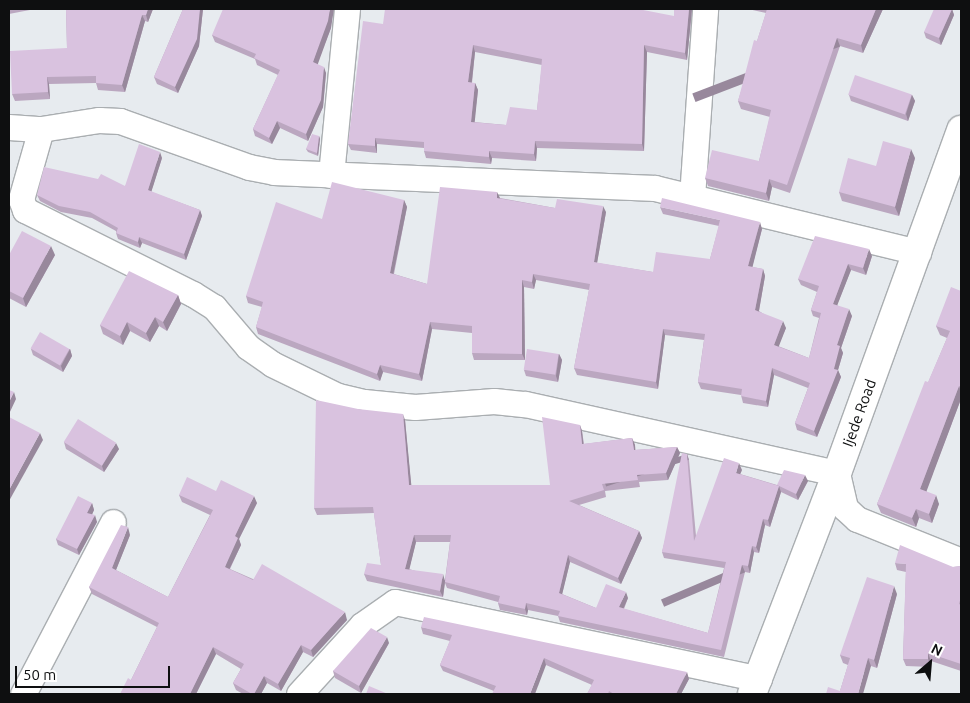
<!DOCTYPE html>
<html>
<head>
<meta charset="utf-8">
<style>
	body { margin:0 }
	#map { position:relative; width:970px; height:703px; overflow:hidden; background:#e7ebef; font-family:Ubuntu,sans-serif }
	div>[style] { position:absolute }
	.roads { filter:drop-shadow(1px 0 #aaaeb1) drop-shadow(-1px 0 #aaaeb1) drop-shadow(0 1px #aaaeb1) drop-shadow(0 -1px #aaaeb1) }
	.street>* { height:25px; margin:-12.5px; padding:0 12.5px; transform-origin:12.5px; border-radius:12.5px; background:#fff }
	.secondary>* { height:28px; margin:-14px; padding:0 14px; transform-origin:14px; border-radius:14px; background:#fff }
	.wall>* { inset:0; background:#bba7c0 }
	.shaded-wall>* { inset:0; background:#98889c; transform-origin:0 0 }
	.building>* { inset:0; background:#d9c2df; transform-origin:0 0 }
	span { translate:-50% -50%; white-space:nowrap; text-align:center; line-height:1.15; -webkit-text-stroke:4px #fff; paint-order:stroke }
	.street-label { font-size:15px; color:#0e0f10 }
	.frame { position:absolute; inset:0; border:10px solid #0e0f10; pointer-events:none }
	.north { position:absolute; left:905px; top:638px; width:50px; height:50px; -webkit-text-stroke:4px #fff; paint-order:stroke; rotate:27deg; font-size:14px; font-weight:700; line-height:20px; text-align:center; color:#0e0f10 }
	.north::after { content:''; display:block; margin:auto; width:18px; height:22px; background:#0e0f10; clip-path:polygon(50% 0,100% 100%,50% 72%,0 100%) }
	.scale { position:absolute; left:15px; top:666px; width:155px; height:22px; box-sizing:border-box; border:2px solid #0e0f10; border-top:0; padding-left:6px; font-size:15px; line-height:18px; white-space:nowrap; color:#0e0f10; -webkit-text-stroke:4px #fff; paint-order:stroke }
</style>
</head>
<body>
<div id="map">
	<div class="roads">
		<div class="street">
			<i style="left:9px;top:127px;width:32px;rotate:4deg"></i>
			<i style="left:41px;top:129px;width:59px;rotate:-8.8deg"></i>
			<i style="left:99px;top:120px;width:21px;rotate:3deg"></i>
			<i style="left:120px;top:121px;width:137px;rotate:19.6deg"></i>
			<i style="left:249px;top:167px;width:25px;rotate:11deg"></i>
			<i style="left:274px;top:172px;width:381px;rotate:2.4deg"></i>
			<i style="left:655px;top:188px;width:271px;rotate:13.7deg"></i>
			<i style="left:41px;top:129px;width:73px;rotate:105.9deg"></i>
			<i style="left:21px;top:199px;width:12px;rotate:70deg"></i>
			<i style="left:25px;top:210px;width:188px;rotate:26.6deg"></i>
			<i style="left:193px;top:294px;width:25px;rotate:32deg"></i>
			<i style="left:214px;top:307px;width:52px;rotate:49.6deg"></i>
			<i style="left:248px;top:347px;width:29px;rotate:35deg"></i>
			<i style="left:272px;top:364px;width:73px;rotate:25.9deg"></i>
			<i style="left:338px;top:396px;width:27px;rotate:13deg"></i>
			<i style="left:364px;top:402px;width:51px;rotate:5.6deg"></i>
			<i style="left:415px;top:407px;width:79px;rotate:-4.3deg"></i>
			<i style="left:494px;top:401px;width:31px;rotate:6deg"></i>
			<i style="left:525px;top:404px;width:320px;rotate:12.5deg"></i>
			<i style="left:837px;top:473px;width:36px;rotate:77deg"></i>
			<i style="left:845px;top:508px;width:16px;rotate:43deg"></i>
			<i style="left:857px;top:519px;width:112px;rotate:22deg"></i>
			<i style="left:331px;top:175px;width:167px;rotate:-84.5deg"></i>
			<i style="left:692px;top:197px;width:188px;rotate:-86deg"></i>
			<i style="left:23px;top:694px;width:194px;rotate:-62.4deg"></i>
			<i style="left:299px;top:694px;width:93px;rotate:-47.6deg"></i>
			<i style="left:362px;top:625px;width:40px;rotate:-34.9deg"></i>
			<i style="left:395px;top:602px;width:372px;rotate:11.9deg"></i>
		</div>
		<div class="secondary">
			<i style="left:752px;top:694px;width:237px;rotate:-69deg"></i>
			<i style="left:837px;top:473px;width:365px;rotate:-70.1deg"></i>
		</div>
	</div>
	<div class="wall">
		<i style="clip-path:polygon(9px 9px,35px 9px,9px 14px)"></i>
		<i style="clip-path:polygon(66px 9px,153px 9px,148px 22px,145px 21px,125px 92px,98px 90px,96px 83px,49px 84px,50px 99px,15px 101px,12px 94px,67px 48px)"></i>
		<i style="clip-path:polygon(183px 9px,203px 9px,199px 46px,178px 93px,157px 84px,154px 77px)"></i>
		<i style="clip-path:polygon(evenodd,674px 9px,692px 9px,687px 60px,647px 52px,644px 151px,537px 148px,536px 161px,492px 158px,491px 164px,426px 158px,424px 151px,424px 148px,377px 144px,377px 153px,351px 150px,348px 144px,383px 24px,674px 16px,674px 9px,475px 52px,542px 65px,537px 110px,506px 125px,474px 122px,478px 90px,475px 83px,472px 83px,475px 52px)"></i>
		<i style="clip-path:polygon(748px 9px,883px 9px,863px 53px,840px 46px,790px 193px,772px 187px,769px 201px,708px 186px,705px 178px,759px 161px,770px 117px,741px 109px,738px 101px,766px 13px)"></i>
		<i style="clip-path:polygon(952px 9px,954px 15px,941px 45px,926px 38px,924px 32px)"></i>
		<i style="clip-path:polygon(331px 28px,317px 64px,326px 73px,323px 107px,308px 141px,280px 128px,272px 144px,255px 136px,253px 129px,278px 75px,257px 65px,255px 59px,215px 42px,212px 35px)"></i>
		<i style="clip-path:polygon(849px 95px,912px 95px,915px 101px,908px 121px,851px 101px)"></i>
		<i style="clip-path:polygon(319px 136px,320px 139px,318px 156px,308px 152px,306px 149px)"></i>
		<i style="clip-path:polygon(162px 158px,151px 192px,200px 210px,202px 216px,186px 260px,142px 243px,140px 248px,118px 239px,116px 233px,116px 231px,92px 218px,61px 212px,40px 201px,37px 195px,125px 186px)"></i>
		<i style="clip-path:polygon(915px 158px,899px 216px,842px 201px,839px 192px)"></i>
		<i style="clip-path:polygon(500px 198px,555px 208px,606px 212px,597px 263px,653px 272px,710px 259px,719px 226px,663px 214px,660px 207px,762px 229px,752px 267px,763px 269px,765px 276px,759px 311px,786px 328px,778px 346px,809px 358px,819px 318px,813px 316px,811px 310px,817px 292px,801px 285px,798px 279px,872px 256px,866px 275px,851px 270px,837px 305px,852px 316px,841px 348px,843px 353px,838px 370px,841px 377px,817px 437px,797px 430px,795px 423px,808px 388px,774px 375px,768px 407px,743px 403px,741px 395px,701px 389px,698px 382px,704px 340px,665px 335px,658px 389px,577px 375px,574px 368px,589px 290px,536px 280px,534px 289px,524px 287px,525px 360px,474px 360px,472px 353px,472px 333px,432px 329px,422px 381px,383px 372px,380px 381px,258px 334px,256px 327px,262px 307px,248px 303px,246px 296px,322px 219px,404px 200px,407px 207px,394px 274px,427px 284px)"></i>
		<i style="clip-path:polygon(9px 255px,55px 255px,26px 307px,9px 298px)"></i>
		<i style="clip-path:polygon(961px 291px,961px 399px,926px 491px,939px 504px,932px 523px,919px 518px,916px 527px,881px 513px,877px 504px,947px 338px,940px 335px,936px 326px)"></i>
		<i style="clip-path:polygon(178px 295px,181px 304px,167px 331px,159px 326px,150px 342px,130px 331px,123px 345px,103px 334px,100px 325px)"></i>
		<i style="clip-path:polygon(31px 349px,70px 349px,72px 356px,63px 372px,33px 355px)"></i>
		<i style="clip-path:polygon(559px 354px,562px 360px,558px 382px,526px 376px,524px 370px)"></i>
		<i style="clip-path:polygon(evenodd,358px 409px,405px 420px,411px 485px,550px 485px,580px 425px,582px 431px,584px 444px,632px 438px,635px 445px,635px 450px,677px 447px,680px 453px,668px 480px,639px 482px,640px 487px,605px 491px,606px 497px,579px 505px,639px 531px,642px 538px,621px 584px,570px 562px,562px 594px,596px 608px,628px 598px,624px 609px,708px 633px,724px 568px,664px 558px,662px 552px,687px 454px,689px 460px,696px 536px,742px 470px,740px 474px,777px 485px,808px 481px,798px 500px,781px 492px,770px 527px,765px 525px,759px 553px,754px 552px,750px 573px,745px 572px,724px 657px,560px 622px,558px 616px,528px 610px,527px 615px,500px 610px,498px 603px,498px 602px,447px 588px,445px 583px,443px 597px,367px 581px,364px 574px,381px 565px,374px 513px,317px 515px,314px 508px,358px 409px,416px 542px,450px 542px,445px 580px,409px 569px,416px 542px)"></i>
		<i style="clip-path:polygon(64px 442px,119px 449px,104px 472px,66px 449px)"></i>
		<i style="clip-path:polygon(216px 491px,257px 503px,239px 539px,241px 545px,230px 569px,347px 620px,313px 657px,303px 652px,281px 691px,267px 683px,261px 694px,243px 694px,236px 690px,233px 683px,241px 669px,216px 654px,196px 694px,120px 694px,131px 680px,157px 627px,92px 594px,89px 587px,130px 535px,116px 570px,168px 597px,210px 515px,182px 502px,179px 495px)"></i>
		<i style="clip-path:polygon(92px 503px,94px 510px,92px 514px,97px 522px,79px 555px,58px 545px,56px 539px)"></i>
		<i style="clip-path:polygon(895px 563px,953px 567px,961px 566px,961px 671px,931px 661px,931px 667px,906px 666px,903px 659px,906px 572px,897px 570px)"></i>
		<i style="clip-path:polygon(897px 594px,877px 668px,871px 666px,840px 691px,848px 665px,843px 663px,840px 655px)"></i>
		<i style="clip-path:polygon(421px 627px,689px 679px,681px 694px,587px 694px,592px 685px,546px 665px,494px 691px,443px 671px,440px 665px,450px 641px,423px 634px)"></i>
		<i style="clip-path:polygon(389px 643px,361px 693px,335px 678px,333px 671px)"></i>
	</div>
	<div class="shaded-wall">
		<i style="clip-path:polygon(148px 9px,153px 9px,148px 22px,146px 15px)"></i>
		<i style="clip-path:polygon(200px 9px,203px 9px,199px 46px,178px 93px,175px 87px)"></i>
		<i style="clip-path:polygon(330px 9px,334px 9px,331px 28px,316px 69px,313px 62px)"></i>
		<i style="clip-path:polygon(689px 9px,692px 9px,687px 60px,685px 53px)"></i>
		<i style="clip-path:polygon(876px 9px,883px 9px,863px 53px,861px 45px)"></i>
		<i style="clip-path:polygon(952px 9px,954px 15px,941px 45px,939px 38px)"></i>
		<i style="clip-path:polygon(142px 15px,145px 21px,125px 92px,122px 85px)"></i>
		<i style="left:837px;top:38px;width:9px;height:155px;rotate:69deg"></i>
		<i style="clip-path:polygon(473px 45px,475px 52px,471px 89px,468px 82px)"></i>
		<i style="clip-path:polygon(644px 45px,647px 52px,644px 151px,642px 144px)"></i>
		<i style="clip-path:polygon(324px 67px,326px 73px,323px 107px,308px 141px,306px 134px)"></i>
		<i style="clip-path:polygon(47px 77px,49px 84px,50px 99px,48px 92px)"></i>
		<i style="clip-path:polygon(475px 83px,478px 90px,474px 129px,471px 122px)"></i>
		<i style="clip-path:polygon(912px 95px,915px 101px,908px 121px,906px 114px)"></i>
		<i style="clip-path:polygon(277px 121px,280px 128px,272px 144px,269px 138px)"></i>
		<i style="clip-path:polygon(319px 136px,320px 139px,318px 156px,317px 153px)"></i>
		<i style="clip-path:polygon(375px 138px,377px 144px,377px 153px,375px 146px)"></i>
		<i style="clip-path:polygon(535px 141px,537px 148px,536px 161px,534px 154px)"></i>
		<i style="clip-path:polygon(911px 149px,915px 158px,899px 216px,895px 207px)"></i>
		<i style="clip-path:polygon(489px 151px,492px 158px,491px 164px,489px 157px)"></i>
		<i style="clip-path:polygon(160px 152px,162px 158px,150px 196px,148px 190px)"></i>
		<i style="clip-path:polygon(769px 179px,772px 187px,769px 201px,766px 193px)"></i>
		<i style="clip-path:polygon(497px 192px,500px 198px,499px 205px,497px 198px)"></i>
		<i style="clip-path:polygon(404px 200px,407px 207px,392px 280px,390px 273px)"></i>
		<i style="clip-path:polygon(603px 206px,606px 212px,596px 269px,594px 262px)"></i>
		<i style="clip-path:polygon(200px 210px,202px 216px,186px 260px,184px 254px)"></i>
		<i style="clip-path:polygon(760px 222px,762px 229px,751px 273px,748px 266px)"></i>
		<i style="clip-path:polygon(139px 237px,142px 243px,140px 248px,138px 242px)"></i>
		<i style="clip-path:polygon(51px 246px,55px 255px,26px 307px,23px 298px)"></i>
		<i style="clip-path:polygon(869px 249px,872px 256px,866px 275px,863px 268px)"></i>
		<i style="clip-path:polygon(848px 264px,851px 270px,835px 311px,833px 304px)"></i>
		<i style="clip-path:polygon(763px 269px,765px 276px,758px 316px,755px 310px)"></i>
		<i style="clip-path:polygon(533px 274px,536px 280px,534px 289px,532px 282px)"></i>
		<i style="clip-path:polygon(522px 280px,524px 287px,525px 360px,522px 354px)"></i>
		<i style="clip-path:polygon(178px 295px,181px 304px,167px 331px,163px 322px)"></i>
		<i style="clip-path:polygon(849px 309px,852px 316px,841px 348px,843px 353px,838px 370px,841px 377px,817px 437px,814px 431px,837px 345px)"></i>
		<i style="clip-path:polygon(155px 317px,159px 326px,150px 342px,146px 333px)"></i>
		<i style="clip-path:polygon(783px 321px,786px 328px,777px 351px,774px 345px)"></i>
		<i style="clip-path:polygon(127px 322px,130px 331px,123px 345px,120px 336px)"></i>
		<i style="clip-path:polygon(430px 322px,432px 329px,422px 381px,419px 374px)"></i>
		<i style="clip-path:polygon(663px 329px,665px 335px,658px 389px,656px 382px)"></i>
		<i style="clip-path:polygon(70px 349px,72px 356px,63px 372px,61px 366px)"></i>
		<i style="clip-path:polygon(559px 354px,562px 360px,558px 382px,556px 376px)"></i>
		<i style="clip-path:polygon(380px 365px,383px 372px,380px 381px,377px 374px)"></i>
		<i style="clip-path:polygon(772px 368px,774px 375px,768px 407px,766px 401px)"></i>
		<i style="clip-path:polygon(959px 386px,961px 392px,961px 399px,924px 498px,920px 489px)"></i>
		<i style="clip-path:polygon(14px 392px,16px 399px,9px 414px,9px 402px)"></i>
		<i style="clip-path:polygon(403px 414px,405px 420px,412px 492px,409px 485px)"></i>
		<i style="clip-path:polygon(580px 425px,582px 431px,584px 450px,582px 444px)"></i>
		<i style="clip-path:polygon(40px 433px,43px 440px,9px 501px,9px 490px)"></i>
		<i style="clip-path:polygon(632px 438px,635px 445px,636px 457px,634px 450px)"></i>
		<i style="clip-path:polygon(116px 443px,119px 449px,104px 472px,102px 466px)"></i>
		<i style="clip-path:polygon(677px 447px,680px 453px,668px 480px,666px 473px)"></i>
		<i style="left:687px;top:454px;width:6px;height:87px;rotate:72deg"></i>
		<i style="clip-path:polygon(739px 463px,742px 470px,738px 479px,736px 473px)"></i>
		<i style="clip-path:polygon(805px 475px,808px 481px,798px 500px,796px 494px)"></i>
		<i style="clip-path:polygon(779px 486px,781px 492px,770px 527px,768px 520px)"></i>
		<i style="clip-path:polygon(936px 495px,939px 504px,932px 523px,929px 514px)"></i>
		<i style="clip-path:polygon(254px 496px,257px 503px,239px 539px,241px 545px,227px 574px,225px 567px,235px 536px)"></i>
		<i style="clip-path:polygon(92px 503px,94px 510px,90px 519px,87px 513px)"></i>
		<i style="clip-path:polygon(916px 509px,919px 518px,916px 527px,912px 518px)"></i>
		<i style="clip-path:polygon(95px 515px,97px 522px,79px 555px,77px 549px)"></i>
		<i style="clip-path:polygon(763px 519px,765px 525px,759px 553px,756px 547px)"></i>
		<i style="clip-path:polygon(128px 527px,130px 535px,114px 575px,112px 568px)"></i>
		<i style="clip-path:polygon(639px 531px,642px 538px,621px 584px,618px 578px)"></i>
		<i style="clip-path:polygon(414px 535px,416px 542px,408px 575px,405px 569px)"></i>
		<i style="clip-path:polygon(752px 546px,754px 552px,750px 573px,748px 566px)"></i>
		<i style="clip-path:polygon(568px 555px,570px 562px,561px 599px,559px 593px)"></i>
		<i style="left:742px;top:565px;width:8px;height:88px;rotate:67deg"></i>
		<i style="clip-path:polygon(443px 574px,445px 581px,443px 597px,440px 591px)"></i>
		<i style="clip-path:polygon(894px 586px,897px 594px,877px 668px,874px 660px)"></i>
		<i style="clip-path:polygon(626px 592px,628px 598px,621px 614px,619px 607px)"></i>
		<i style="clip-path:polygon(526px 603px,528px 610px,527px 615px,525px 609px)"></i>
		<i style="clip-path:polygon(345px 612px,347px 620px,313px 657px,311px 650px)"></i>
		<i style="clip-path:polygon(387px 637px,389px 643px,361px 693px,359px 686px)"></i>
		<i style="clip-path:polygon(301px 645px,303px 652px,281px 691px,278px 684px)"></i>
		<i style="clip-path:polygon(213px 647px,216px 654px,196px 694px,190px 694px)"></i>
		<i style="clip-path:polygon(928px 653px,931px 661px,931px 667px,928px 659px)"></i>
		<i style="clip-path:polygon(544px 658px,546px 665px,535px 694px,530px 694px)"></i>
		<i style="clip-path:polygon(868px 658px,871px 666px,863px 694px,858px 694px)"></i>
		<i style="clip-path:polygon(687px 672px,689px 679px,681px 694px,676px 694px)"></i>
		<i style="clip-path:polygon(264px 676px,267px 683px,261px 694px,254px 694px)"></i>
	</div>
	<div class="building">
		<i style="clip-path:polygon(66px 9px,148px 9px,146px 15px,142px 15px,122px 85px,96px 83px,96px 76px,47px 77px,48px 92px,12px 94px,10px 51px,67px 48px)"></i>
		<i style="clip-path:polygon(183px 9px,200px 9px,197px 39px,175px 87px,154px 77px)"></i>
		<i style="clip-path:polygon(223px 9px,330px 9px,328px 21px,313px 62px,324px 67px,321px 100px,306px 134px,277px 121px,269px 138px,253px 129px,280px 70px,254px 58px,256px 54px,212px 35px)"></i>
		<i style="clip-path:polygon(evenodd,385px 9px,638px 9px,674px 16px,674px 9px,689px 9px,685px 53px,644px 45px,642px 144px,535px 141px,534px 154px,489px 151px,489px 157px,424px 151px,424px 142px,375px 138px,375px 146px,348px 144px,363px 21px,383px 24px,385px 9px,473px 45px,542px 59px,537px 110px,510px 107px,506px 125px,471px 122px,475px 83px,468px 82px,473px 45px)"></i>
		<i style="clip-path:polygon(767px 9px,876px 9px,861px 45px,837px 38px,787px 185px,769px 179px,766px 193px,705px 178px,712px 150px,759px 161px,771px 110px,738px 101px,754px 40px,757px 41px)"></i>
		<i style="clip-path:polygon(934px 9px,952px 9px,939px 38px,924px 32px)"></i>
		<i style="left:855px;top:75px;width:60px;height:21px;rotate:19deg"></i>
		<i style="clip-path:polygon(312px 134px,319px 136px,317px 153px,306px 149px)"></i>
		<i style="clip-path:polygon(883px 141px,911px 149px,895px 207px,839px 192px,848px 158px,876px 166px)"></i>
		<i style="clip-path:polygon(139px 144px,160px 152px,148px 190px,200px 210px,184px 254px,139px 237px,138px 242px,116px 233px,118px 228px,90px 212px,59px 206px,37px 195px,44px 167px,98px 179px,101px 174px,125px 186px)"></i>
		<i style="clip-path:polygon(332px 182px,404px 200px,390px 273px,427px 284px,440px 187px,497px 192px,497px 198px,555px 208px,557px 199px,603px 206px,594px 262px,653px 272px,656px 252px,710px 259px,720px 220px,660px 207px,662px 198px,760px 222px,748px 266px,763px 269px,755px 310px,783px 321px,774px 345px,809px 358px,821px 313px,811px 310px,819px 286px,798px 279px,815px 236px,869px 249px,863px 268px,848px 264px,833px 304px,849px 309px,837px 345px,840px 346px,834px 369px,838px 370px,814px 431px,795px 423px,810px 383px,772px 368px,766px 401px,741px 396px,742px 389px,698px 382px,705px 334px,663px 329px,656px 382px,574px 368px,590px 284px,533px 274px,532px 282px,522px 280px,522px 354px,472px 353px,472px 326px,430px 322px,419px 374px,380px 365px,377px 374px,256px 327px,263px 302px,246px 296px,276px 202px,322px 219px)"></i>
		<i style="clip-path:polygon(22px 231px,51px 246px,23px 298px,9px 291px,9px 255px)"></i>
		<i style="clip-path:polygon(129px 271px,178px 295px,163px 322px,155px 317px,146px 333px,127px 322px,120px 336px,100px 325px)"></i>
		<i style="clip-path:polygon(951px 287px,961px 291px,961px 387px,959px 386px,920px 489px,936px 495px,929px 514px,916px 509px,912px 518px,877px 504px,925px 381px,928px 382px,950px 331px,936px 326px)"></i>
		<i style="left:40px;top:332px;width:34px;height:19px;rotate:30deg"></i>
		<i style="left:527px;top:349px;width:32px;height:21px;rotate:9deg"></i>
		<i style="clip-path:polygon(9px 390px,14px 392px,9px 402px)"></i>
		<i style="clip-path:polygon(316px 400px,358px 409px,403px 414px,409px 485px,550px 485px,542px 417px,580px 425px,582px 444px,632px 438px,634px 450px,677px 447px,666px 473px,637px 475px,638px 480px,602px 484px,604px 490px,569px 501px,639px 531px,618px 578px,568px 555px,559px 593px,596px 608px,606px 584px,626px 592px,619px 607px,708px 633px,726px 562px,662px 552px,682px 453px,687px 454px,694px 541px,724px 458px,739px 463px,736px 473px,779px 486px,768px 520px,763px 519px,756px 547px,752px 546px,748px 566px,742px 565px,721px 650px,558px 616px,560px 611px,526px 603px,525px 609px,498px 603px,500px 596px,445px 582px,451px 535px,414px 535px,405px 569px,443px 574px,440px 591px,364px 574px,367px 563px,381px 565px,373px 507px,314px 508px)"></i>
		<i style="clip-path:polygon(9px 417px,40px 433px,9px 490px)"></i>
		<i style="left:78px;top:419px;width:45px;height:27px;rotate:32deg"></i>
		<i style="clip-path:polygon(784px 470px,805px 475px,796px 494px,777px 485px)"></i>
		<i style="clip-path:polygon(187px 477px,216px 491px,221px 480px,254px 496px,235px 536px,238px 538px,225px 567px,253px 580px,262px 564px,345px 612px,311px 650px,301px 645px,278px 684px,264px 676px,254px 694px,252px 694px,233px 683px,244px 664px,213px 647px,190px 694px,120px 694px,128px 678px,131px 680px,159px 623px,89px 587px,121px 525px,128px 527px,112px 568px,168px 597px,213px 510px,179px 495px)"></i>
		<i style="clip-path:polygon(78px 496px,92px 503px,87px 513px,95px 515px,77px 549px,56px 539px)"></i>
		<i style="clip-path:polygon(900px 545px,953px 567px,961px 566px,961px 597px,959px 604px,961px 605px,961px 664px,928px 653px,928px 659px,903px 659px,906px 564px,895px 563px)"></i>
		<i style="clip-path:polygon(867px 577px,894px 586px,874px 660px,868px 658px,858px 694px,826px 694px,828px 687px,840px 691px,850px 658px,840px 655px)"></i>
		<i style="clip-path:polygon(424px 617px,687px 672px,676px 694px,614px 694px,609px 691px,608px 694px,587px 694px,594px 680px,544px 658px,530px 694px,492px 694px,496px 686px,440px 665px,452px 635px,421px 627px)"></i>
		<i style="clip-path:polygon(371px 628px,387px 637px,359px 686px,333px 671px)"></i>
		<i style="clip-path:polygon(369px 686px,388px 694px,366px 694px)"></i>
	</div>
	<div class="street-label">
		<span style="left:859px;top:413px;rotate:-70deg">Ijede Road</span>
	</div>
	<div class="frame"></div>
	<div class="north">N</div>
	<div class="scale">50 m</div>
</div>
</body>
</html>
